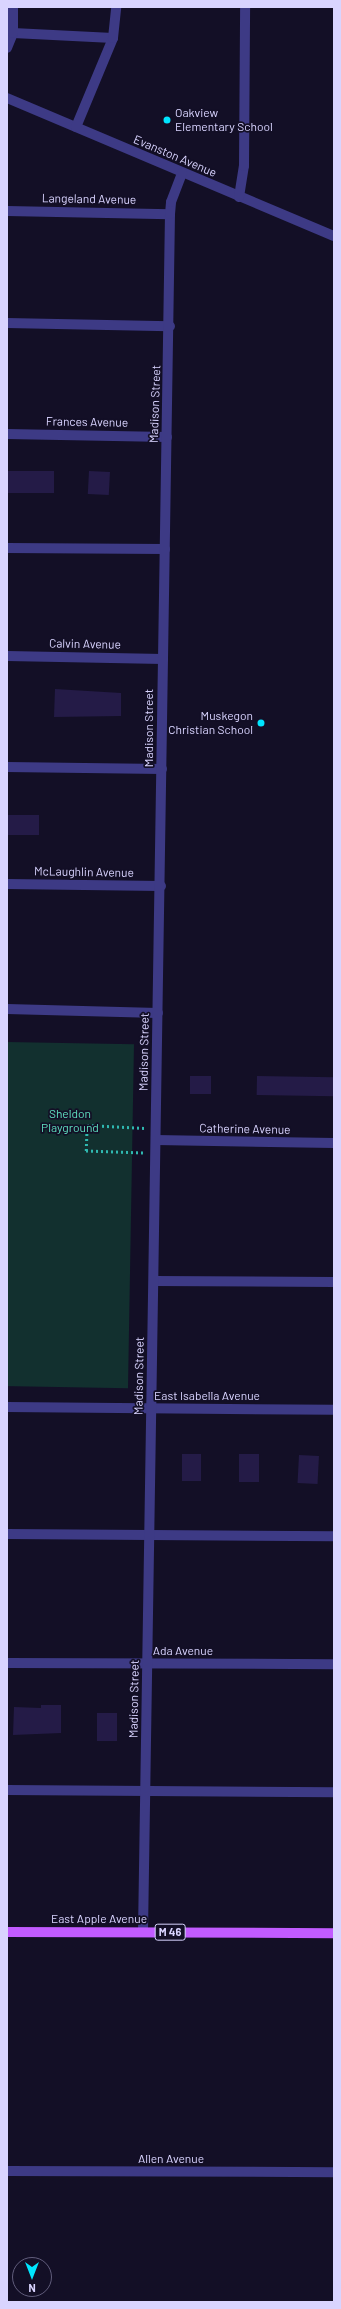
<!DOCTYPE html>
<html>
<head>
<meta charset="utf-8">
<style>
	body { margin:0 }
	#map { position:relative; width:341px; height:2309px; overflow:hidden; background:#130f26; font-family:Barlow,sans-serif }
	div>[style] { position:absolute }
	.green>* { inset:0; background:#12302f; transform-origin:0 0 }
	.building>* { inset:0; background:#241b47; transform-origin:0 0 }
	.path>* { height:2.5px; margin-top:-1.25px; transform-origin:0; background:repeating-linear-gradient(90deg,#2fb8b0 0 2px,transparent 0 5px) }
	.minor>* { height:10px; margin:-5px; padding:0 5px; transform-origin:5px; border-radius:5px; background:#3d3a85 }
	.major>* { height:10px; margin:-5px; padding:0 5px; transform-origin:5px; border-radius:5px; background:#c25bff }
	.dots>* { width:11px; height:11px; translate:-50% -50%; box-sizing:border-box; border:2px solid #130f26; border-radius:50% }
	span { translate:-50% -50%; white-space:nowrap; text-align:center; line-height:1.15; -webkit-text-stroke:3.5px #130f26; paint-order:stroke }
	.shield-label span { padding:1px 3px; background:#130f26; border:1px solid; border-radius:3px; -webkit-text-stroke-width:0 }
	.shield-label { font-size:11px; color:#d9d4ff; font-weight:700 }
	.poi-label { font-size:12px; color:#d9d4ff }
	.left { translate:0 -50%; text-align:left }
	.right { translate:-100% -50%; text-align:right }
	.street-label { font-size:12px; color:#d9d4ff }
	.park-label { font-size:12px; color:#5fe0c0 }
	.frame { position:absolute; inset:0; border:8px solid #d9d4ff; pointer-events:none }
	.north { position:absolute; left:12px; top:2257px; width:40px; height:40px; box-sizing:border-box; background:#130f26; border:1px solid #625e7d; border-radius:50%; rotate:180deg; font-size:11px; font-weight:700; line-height:16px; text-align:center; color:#d9d4ff }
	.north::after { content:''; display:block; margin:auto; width:14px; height:18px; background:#00e5ff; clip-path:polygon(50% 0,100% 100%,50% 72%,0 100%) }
</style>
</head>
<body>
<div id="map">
	<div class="green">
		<i style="left:7px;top:1042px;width:127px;height:344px;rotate:1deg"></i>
	</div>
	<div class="building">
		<i style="left:7px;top:471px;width:47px;height:22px"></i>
		<i style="left:89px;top:471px;width:21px;height:23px;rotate:3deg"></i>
		<i style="clip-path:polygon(55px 689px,121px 693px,121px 716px,54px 717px)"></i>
		<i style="left:7px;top:815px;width:32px;height:20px"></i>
		<i style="left:190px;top:1076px;width:21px;height:18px"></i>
		<i style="left:257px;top:1076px;width:77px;height:19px;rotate:1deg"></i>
		<i style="left:182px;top:1454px;width:19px;height:27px"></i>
		<i style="left:239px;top:1454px;width:20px;height:28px"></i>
		<i style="left:299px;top:1455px;width:20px;height:28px;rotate:3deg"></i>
		<i style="clip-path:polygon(41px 1705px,61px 1705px,61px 1733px,13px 1735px,14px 1707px,41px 1708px)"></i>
		<i style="left:97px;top:1713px;width:20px;height:28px"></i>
	</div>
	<div class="path">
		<i style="left:143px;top:1153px;width:57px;rotate:-178deg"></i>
		<i style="left:86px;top:1151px;width:26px;rotate:-88deg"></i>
		<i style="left:87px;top:1125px;width:58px;rotate:3deg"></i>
	</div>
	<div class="minor">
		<i style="left:7px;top:25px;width:10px;rotate:53deg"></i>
		<i style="left:13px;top:33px;width:100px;rotate:2.9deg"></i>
		<i style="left:7px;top:48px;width:16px;rotate:-68deg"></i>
		<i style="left:13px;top:33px;width:26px;rotate:-90deg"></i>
		<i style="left:7px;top:98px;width:355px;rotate:22.9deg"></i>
		<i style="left:76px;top:127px;width:96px;rotate:-67.4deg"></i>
		<i style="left:113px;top:38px;width:31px;rotate:-84deg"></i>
		<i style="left:239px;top:197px;width:31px;rotate:-81deg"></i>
		<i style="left:244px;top:166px;width:159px;rotate:-89.6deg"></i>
		<i style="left:7px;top:211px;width:163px;rotate:1.1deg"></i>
		<i style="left:7px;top:323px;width:163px;rotate:1.1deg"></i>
		<i style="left:7px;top:434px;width:160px;rotate:1.1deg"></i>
		<i style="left:7px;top:548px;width:158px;rotate:0.4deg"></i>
		<i style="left:7px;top:656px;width:156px;rotate:1.1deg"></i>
		<i style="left:7px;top:767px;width:155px;rotate:0.7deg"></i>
		<i style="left:7px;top:884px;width:154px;rotate:0.7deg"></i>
		<i style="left:7px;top:1009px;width:151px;rotate:1.5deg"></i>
		<i style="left:156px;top:1140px;width:178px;rotate:1deg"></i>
		<i style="left:154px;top:1281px;width:180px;rotate:0.3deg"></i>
		<i style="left:7px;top:1407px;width:327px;rotate:0.5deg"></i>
		<i style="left:7px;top:1534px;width:327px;rotate:0.4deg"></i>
		<i style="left:7px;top:1663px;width:327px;rotate:0.2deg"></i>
		<i style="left:7px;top:1790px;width:327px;rotate:0.4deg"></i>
		<i style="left:143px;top:1932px;width:1718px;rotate:-89.1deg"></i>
		<i style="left:170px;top:214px;width:12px;rotate:-85deg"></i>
		<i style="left:171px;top:202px;width:31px;rotate:-69deg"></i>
		<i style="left:7px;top:2171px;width:327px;rotate:0.2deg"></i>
	</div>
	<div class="major">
		<i style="left:7px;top:1932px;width:327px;rotate:0.2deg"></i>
	</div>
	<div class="dots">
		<i style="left:167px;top:120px;background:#00e5ff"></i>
		<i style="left:261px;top:723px;background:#00e5ff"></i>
	</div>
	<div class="shield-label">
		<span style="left:170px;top:1932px">M 46</span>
	</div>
	<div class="poi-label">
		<span class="left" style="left:175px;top:120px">Oakview<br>Elementary School</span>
		<span class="right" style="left:253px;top:723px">Muskegon<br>Christian School</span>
	</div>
	<div class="street-label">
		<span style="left:175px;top:156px;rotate:23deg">Evanston Avenue</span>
		<span style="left:89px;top:199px;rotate:1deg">Langeland Avenue</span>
		<span style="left:155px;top:404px;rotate:-88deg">Madison Street</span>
		<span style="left:87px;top:422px;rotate:1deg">Frances Avenue</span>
		<span style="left:85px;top:644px;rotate:1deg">Calvin Avenue</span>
		<span style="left:149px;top:728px;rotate:-90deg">Madison Street</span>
		<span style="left:84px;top:872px;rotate:1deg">McLaughlin Avenue</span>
		<span style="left:144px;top:1052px;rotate:-89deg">Madison Street</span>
		<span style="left:245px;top:1129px;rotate:1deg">Catherine Avenue</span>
		<span style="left:139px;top:1376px;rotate:-89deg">Madison Street</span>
		<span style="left:207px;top:1396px">East Isabella Avenue</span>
		<span style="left:183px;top:1651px">Ada Avenue</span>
		<span style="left:134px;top:1699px;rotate:-89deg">Madison Street</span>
		<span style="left:99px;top:1919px">East Apple Avenue</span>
		<span style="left:171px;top:2159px">Allen Avenue</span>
	</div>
	<div class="park-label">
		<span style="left:70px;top:1121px">Sheldon<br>Playground</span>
	</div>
	<div class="frame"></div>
	<div class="north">N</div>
</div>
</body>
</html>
